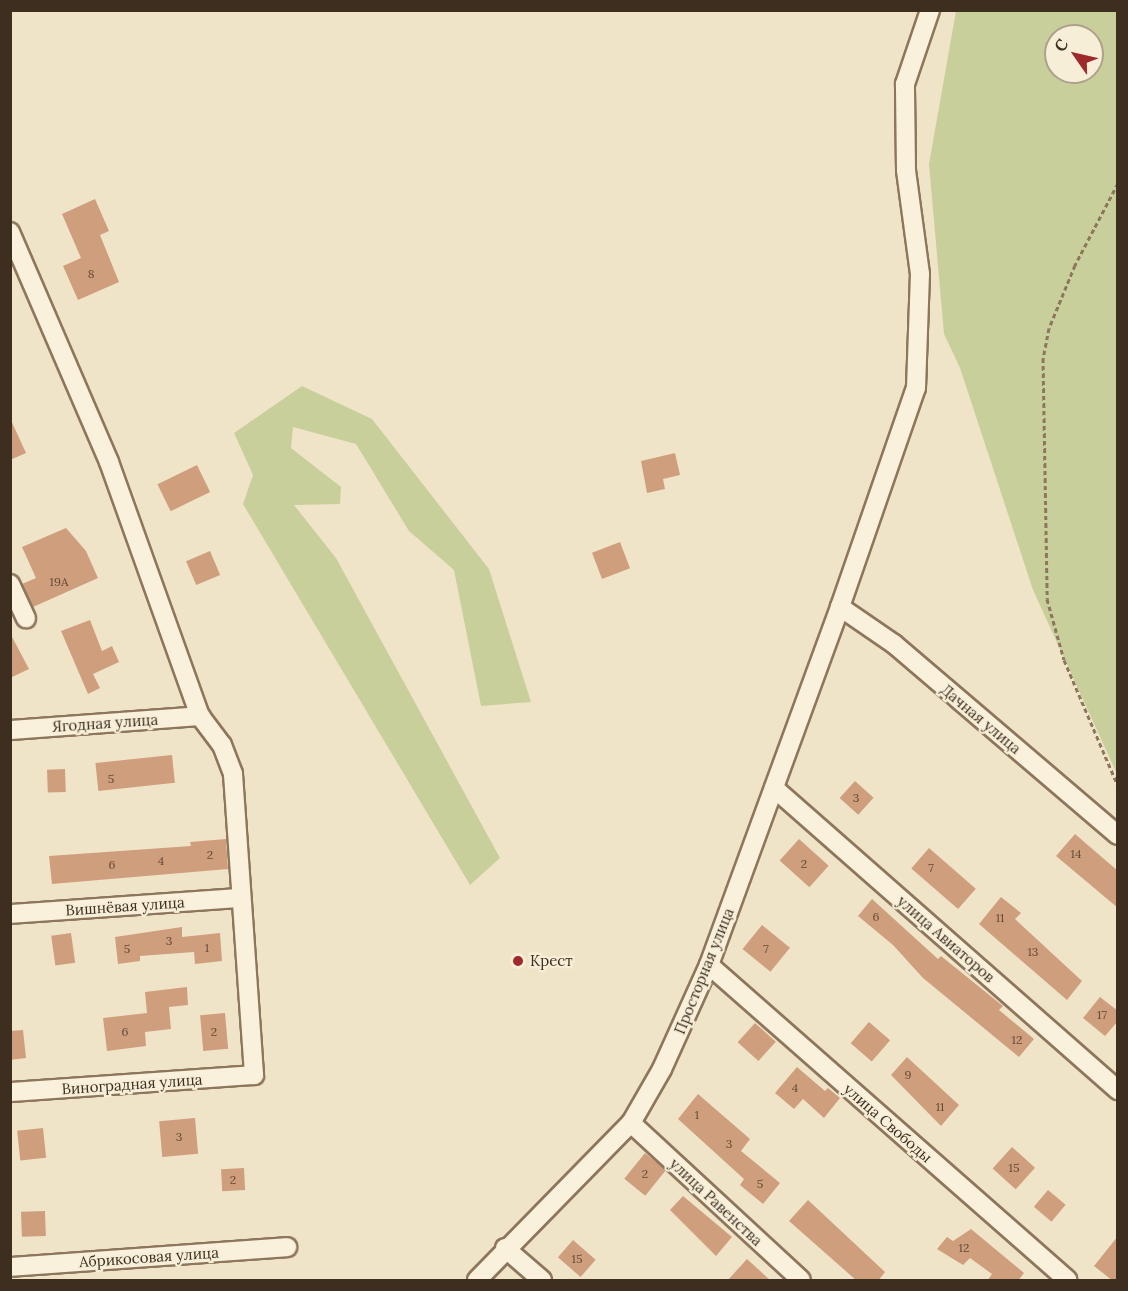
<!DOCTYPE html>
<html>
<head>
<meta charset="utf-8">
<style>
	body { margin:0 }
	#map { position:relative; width:1128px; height:1291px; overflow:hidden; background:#f0e4c8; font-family:Lora,serif }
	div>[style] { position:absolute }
	.green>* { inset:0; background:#c9cf9b }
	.building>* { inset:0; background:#cf9f7d; transform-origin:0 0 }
	.path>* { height:3px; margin-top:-1.5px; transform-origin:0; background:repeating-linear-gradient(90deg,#8d765c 0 4.5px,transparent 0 7.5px) }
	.roads { filter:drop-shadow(2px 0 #8d765c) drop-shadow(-2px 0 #8d765c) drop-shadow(0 2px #8d765c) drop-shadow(0 -2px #8d765c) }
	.minor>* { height:18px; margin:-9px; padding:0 9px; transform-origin:9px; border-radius:9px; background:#faf1dc }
	.dots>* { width:16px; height:16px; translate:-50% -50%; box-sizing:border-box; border:3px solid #f7eed8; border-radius:50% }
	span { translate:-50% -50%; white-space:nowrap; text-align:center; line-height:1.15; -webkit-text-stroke:4.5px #f7eed8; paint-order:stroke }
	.number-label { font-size:12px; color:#624a37 }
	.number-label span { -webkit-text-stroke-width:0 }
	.street-label { font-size:15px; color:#3d2e20 }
	.poi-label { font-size:15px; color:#3d2e20 }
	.left { translate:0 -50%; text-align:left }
	.frame { position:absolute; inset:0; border:12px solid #3d2e20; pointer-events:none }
	.north { position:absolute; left:1044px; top:24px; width:60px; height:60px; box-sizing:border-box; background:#f7eed8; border:2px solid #ada18e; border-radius:50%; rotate:304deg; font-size:16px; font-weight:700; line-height:24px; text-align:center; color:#3d2e20 }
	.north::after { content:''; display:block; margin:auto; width:21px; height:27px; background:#9e2a2b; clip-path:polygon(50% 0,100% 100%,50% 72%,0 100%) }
</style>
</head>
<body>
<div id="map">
	<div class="green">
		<i style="clip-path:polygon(evenodd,956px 11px,1117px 11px,1117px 774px,1033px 590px,960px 368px,944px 334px,929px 164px,956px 11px,1056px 36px,1092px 36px,1092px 72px,1056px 72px,1056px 36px)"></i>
		<i style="clip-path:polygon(302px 386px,372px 419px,489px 569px,531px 702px,481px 706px,454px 570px,409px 531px,356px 444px,293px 427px,291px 448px,341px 487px,340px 504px,294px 505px,336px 558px,500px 858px,470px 885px,243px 504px,253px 475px,234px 433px)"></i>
	</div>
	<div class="building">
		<i style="clip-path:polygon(95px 199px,109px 231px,100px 235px,119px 282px,78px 300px,63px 266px,81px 258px,62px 214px)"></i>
		<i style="clip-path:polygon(10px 418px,26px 453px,10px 460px)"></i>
		<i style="clip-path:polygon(675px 453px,680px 475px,663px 479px,665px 489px,647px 493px,641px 461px)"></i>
		<i style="left:197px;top:465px;width:30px;height:44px;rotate:64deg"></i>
		<i style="clip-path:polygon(66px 528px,86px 551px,98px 578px,33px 607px,22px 584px,36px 578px,22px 547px)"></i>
		<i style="left:620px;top:542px;width:28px;height:30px;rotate:69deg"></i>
		<i style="left:210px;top:551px;width:26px;height:26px;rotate:67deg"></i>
		<i style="clip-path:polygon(90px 620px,102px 651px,112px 646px,119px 662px,93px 674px,100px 688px,88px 694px,61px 631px)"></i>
		<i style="clip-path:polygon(10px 633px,29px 669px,10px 678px)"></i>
		<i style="left:172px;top:755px;width:28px;height:77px;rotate:84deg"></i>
		<i style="left:65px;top:769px;width:23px;height:18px;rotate:88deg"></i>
		<i style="left:855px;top:781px;width:25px;height:23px;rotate:42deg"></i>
		<i style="clip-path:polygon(1075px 834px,1118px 871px,1118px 908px,1056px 856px)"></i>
		<i style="clip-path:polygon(226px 839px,228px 869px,52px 884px,49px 856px,191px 846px,190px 842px)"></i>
		<i style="left:799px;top:839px;width:40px;height:29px;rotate:42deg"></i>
		<i style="left:929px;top:848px;width:62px;height:27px;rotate:41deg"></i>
		<i style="clip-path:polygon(1001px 897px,1021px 913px,1015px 919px,1082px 981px,1067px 1000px,979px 924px)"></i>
		<i style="clip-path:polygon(872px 899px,938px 959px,941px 956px,1003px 1006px,999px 1010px,1034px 1039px,1019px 1057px,923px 978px,893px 945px,858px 916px)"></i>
		<i style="left:762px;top:925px;width:36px;height:31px;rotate:39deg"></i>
		<i style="clip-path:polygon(182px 927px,182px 937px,220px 933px,222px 961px,195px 964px,194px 952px,140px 956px,140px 961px,118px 964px,115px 937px)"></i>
		<i style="left:71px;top:933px;width:30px;height:20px;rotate:82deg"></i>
		<i style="clip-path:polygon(187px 987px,188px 1005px,169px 1007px,171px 1029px,145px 1032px,146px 1046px,107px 1051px,103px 1018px,147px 1013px,145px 992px)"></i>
		<i style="clip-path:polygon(1100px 997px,1118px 1011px,1118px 1021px,1105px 1036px,1083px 1018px)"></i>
		<i style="left:225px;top:1013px;width:36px;height:25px;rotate:85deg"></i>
		<i style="left:869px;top:1022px;width:28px;height:28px;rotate:41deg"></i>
		<i style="left:755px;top:1023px;width:28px;height:26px;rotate:42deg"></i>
		<i style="clip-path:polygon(23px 1030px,26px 1058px,10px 1060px,10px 1031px)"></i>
		<i style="clip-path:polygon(907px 1057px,959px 1105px,941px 1126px,891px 1075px)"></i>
		<i style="clip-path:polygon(797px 1067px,825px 1091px,828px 1088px,840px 1098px,824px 1118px,803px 1099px,794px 1109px,775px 1093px)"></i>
		<i style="clip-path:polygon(698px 1094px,750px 1139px,741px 1151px,780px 1183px,763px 1204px,740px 1185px,744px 1179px,678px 1119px)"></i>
		<i style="left:195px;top:1118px;width:36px;height:36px;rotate:85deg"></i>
		<i style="left:43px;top:1128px;width:30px;height:26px;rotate:84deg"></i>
		<i style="left:1012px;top:1147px;width:31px;height:29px;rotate:42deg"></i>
		<i style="left:645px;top:1153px;width:27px;height:33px;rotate:39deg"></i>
		<i style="left:244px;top:1168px;width:22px;height:23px;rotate:87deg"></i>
		<i style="left:1048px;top:1190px;width:23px;height:22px;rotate:40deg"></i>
		<i style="clip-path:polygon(683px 1196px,732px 1237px,716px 1256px,670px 1210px)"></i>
		<i style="clip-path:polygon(808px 1200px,885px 1272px,878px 1281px,857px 1281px,789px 1221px)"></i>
		<i style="left:45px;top:1211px;width:25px;height:24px;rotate:88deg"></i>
		<i style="clip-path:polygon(971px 1229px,1024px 1273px,1018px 1281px,987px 1281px,992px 1274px,970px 1258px,963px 1265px,937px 1249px,947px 1237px,953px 1241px)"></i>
		<i style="clip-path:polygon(1118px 1236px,1118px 1281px,1113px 1281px,1094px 1266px)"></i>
		<i style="left:573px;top:1240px;width:30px;height:23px;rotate:41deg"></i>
		<i style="clip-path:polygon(747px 1259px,771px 1281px,727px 1281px)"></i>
	</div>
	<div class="path">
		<i style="left:1118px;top:183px;width:93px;rotate:117.7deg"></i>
		<i style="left:1075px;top:265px;width:68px;rotate:112.4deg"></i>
		<i style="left:1049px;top:328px;width:31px;rotate:101deg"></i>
		<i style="left:1043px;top:358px;width:241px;rotate:89deg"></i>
		<i style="left:1047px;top:599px;width:63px;rotate:74.4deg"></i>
		<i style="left:1064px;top:660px;width:137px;rotate:66.8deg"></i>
	</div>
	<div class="roads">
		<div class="minor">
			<i style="left:10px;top:232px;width:250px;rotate:66.7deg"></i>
			<i style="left:109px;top:462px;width:270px;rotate:70.3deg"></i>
			<i style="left:200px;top:716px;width:36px;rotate:53deg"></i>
			<i style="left:222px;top:745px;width:31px;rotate:69deg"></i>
			<i style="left:233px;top:774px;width:302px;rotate:86deg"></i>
			<i style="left:254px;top:1075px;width:245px;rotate:176deg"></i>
			<i style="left:10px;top:584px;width:38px;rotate:65deg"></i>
			<i style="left:840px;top:607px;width:65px;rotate:34.4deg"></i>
			<i style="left:894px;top:644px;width:294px;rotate:40.5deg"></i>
			<i style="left:10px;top:730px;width:191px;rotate:-4.2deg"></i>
			<i style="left:774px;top:788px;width:458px;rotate:41.3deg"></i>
			<i style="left:10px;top:914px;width:231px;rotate:-4deg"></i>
			<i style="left:709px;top:965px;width:477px;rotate:41.3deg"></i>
			<i style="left:631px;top:1123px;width:231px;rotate:42.7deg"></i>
			<i style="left:505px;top:1248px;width:49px;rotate:40.9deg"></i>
			<i style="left:10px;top:1267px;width:278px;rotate:-4.1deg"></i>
			<i style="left:477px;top:1280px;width:220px;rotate:-45.6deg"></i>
			<i style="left:631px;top:1123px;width:62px;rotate:-60.1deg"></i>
			<i style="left:662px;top:1069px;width:114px;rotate:-65.7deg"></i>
			<i style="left:709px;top:965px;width:381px;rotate:-69.9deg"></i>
			<i style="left:840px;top:607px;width:232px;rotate:-70.9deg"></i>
			<i style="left:916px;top:388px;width:114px;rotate:-88deg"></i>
			<i style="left:920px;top:274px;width:105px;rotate:-97.7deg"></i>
			<i style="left:906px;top:170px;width:86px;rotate:-90.7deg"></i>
			<i style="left:905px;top:84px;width:78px;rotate:-71.3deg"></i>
		</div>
	</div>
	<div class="dots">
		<i style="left:518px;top:961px;background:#9e2a2b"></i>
	</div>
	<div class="number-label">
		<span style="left:91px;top:274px">8</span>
		<span style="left:59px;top:582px">19А</span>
		<span style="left:111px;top:779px">5</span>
		<span style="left:856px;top:798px">3</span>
		<span style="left:1076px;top:854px">14</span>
		<span style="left:210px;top:855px">2</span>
		<span style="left:161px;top:861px">4</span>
		<span style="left:804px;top:864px">2</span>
		<span style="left:112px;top:865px">6</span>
		<span style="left:931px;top:868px">7</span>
		<span style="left:876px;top:917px">6</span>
		<span style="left:1000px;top:918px">11</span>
		<span style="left:169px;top:941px">3</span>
		<span style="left:207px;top:948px">1</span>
		<span style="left:127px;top:949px">5</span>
		<span style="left:766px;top:949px">7</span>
		<span style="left:1033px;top:952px">13</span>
		<span style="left:1102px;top:1015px">17</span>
		<span style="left:125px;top:1032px">6</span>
		<span style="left:214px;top:1032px">2</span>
		<span style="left:1017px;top:1040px">12</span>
		<span style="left:908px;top:1075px">9</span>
		<span style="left:795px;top:1088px">4</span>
		<span style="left:940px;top:1107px">11</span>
		<span style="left:697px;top:1115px">1</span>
		<span style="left:179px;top:1137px">3</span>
		<span style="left:729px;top:1144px">3</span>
		<span style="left:1014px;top:1168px">15</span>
		<span style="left:645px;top:1174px">2</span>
		<span style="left:233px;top:1180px">2</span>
		<span style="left:760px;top:1184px">5</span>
		<span style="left:964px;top:1248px">12</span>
		<span style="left:577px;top:1259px">15</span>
	</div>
	<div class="street-label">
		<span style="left:981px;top:719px;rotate:40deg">Дачная улица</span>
		<span style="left:105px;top:723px;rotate:-4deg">Ягодная улица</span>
		<span style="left:125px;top:906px;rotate:-4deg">Вишнёвая улица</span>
		<span style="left:946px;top:939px;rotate:41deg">улица Авиаторов</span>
		<span style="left:704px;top:971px;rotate:-68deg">Просторная улица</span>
		<span style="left:132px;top:1084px;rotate:-4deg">Виноградная улица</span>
		<span style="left:888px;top:1123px;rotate:41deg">улица Свободы</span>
		<span style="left:716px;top:1202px;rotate:43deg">улица Равенства</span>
		<span style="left:149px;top:1257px;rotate:-4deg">Абрикосовая улица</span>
	</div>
	<div class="poi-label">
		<span class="left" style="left:530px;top:961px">Крест</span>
	</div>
	<div class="frame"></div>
	<div class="north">С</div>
</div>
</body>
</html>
